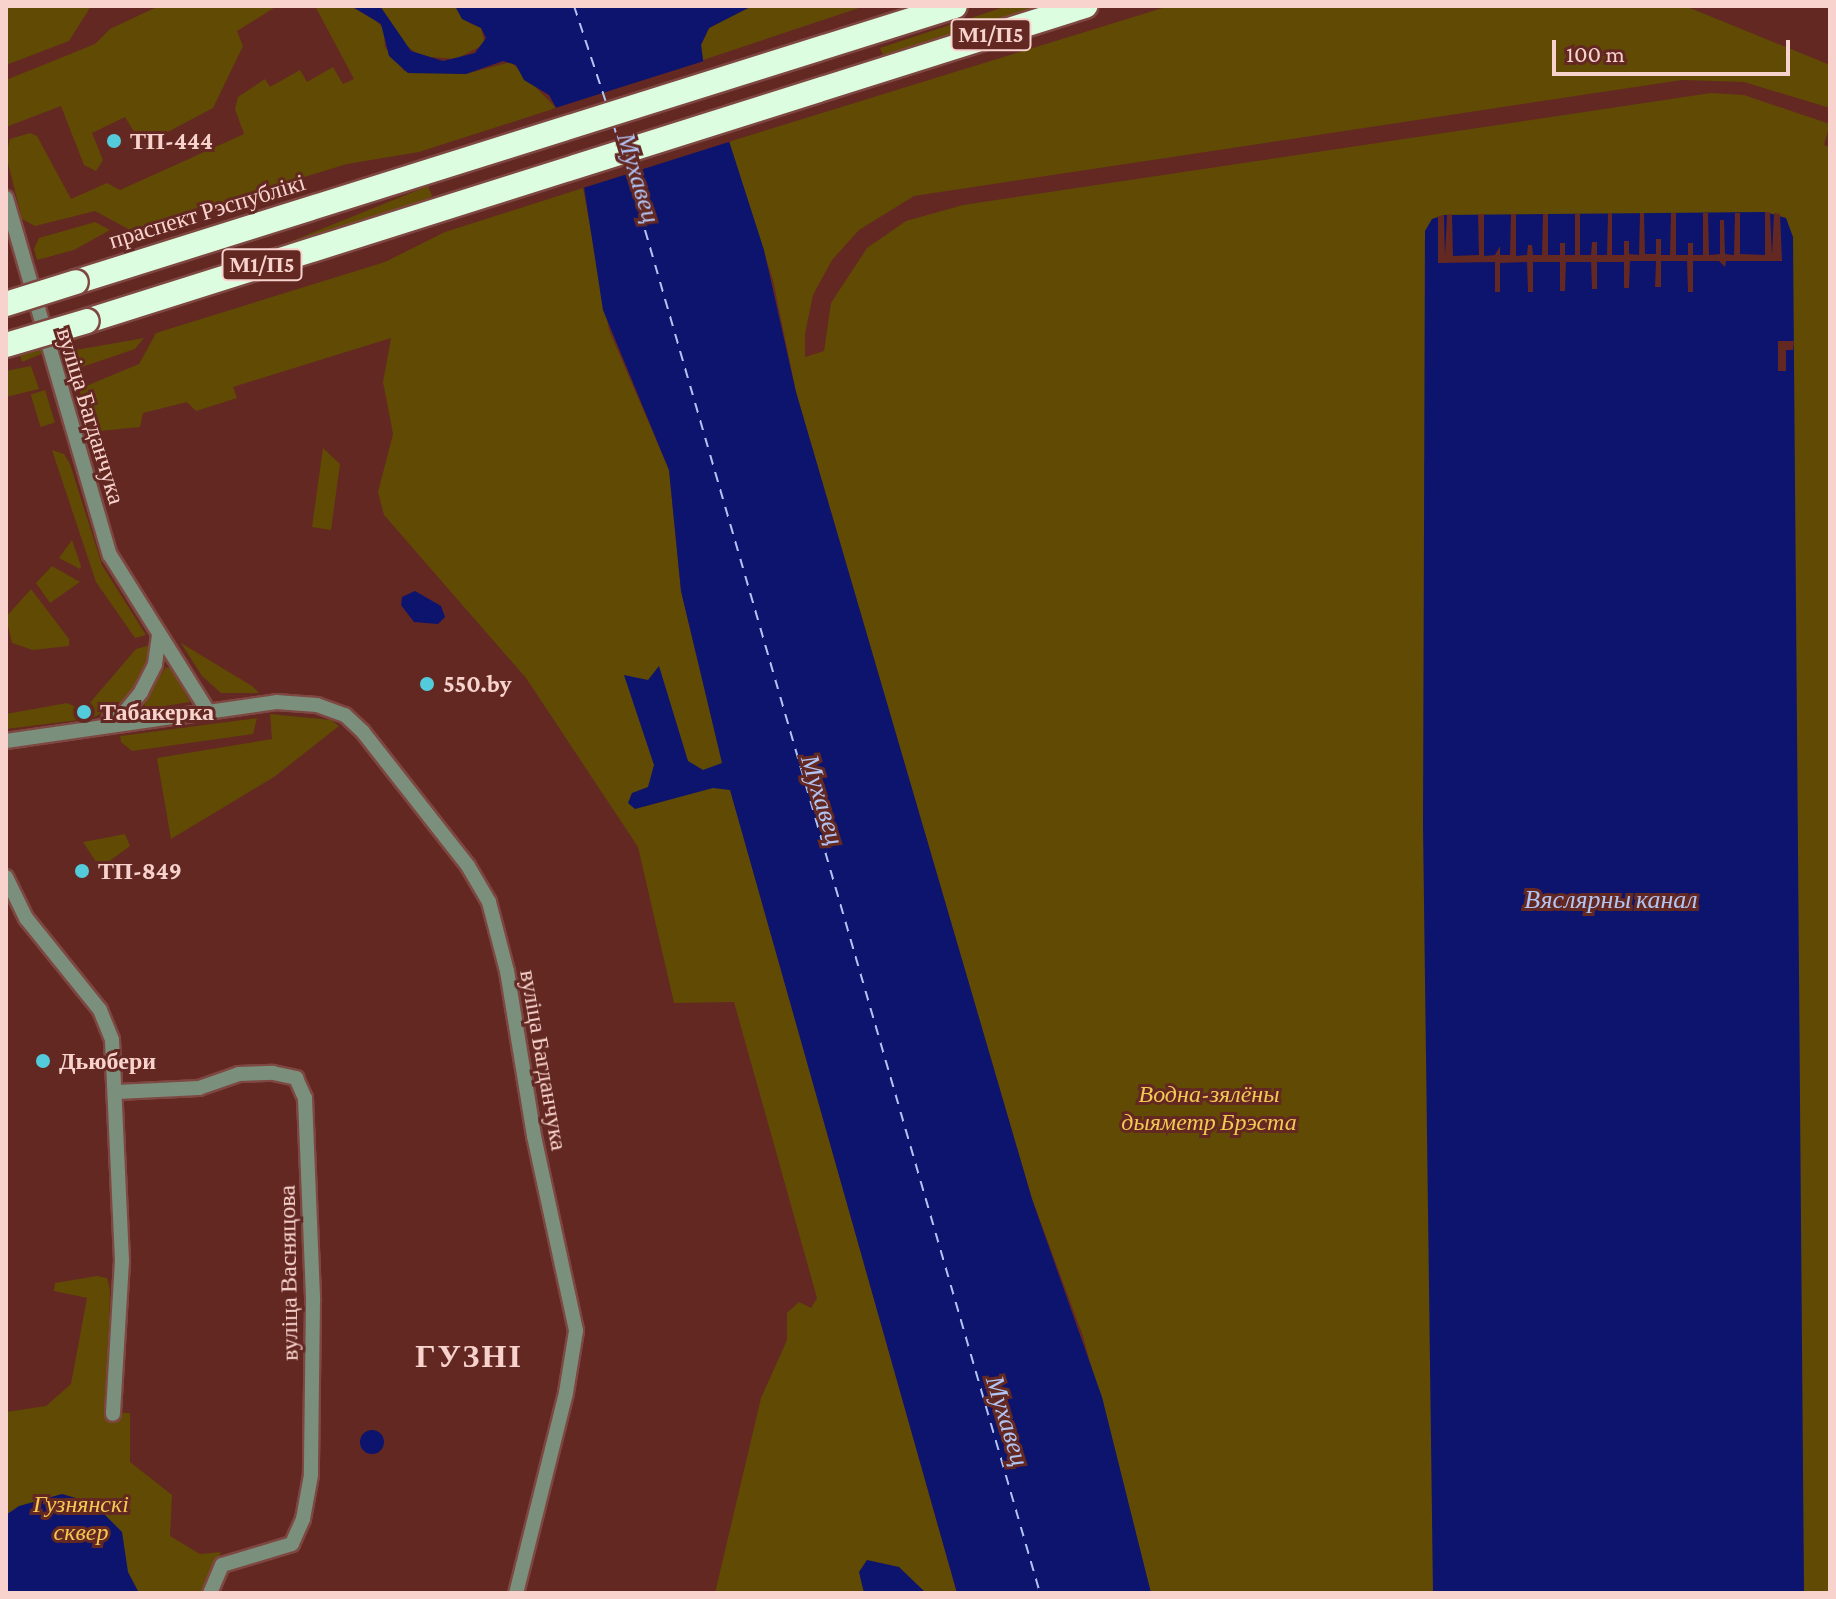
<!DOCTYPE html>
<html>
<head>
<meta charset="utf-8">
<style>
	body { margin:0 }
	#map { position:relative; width:1836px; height:1599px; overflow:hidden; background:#632822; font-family:"Crimson Pro",serif }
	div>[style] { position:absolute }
	.green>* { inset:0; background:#604a04; transform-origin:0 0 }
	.water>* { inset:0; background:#0c146d }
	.round { border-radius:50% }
	.pier>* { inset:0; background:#632822 }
	.ferry>* { height:2px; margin-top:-1px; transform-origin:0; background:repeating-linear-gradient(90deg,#b1c4f4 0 10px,transparent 0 18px) }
	.roads { filter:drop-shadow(2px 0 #7e4741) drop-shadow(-2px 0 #7e4741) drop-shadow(0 2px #7e4741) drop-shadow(0 -2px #7e4741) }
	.minor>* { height:14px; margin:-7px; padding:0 7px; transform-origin:7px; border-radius:7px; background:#7a907c }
	.highway>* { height:24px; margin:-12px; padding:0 12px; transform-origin:12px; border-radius:12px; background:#dcfde0 }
	.bridges { filter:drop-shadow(2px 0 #7e4741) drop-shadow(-2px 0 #7e4741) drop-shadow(0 2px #7e4741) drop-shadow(0 -2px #7e4741) }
	.highway-bridge>* { height:24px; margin:-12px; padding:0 12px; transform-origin:12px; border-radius:12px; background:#dcfde0 }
	.dots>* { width:22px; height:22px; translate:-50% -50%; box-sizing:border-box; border:4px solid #632822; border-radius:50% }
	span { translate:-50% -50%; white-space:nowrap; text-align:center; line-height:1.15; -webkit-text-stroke:6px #632822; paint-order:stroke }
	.shield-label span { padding:2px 6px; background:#632822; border:2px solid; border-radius:6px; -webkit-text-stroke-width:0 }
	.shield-label { font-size:22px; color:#f8d3cd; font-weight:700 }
	.poi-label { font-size:24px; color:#f8d3cd; font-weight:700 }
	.left { translate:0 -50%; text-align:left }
	.street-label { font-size:24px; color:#f8d3cd }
	.park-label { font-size:24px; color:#f5c853; font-style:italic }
	.water-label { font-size:26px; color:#b1c4f4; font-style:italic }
	.district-label { font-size:32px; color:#f8d3cd; font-weight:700; letter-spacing:2px }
	.frame { position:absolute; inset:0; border:8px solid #f8d3cd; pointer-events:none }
	.scale { position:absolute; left:1552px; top:40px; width:238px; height:36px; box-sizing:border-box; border:4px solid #f8d3cd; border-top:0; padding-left:10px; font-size:24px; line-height:28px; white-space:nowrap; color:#f8d3cd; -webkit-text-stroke:6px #632822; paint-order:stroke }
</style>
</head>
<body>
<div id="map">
	<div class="green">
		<i style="clip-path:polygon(6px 6px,91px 6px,69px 41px,6px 65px)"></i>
		<i style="clip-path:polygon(159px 6px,277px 6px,237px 31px,243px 46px,213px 108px,151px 141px,138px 138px,125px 117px,92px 133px,103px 160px,96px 171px,84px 165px,61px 106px,6px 127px,6px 80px,95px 44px,110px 29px)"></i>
		<i style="clip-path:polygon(315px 6px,351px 6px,375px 20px,384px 29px,385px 47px,404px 71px,466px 74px,511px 62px,556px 108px,419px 152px,347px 164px,130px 230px,95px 211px,35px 226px,22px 219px,6px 155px,10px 139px,30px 133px,37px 136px,71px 199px,107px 183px,120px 190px,244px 134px,235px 109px,238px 97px,265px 79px,270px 87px,300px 70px,307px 82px,333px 67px,343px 84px,354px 79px)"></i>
		<i style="clip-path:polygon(380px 6px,455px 6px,469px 23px,481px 28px,485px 44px,456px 59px,420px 56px,403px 43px)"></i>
		<i style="clip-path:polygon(752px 6px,865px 6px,703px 60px,701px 45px,709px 28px)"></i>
		<i style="clip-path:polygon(1007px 6px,1041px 6px,884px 57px,880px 48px)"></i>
		<i style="clip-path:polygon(1169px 6px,1685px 6px,1830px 65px,1830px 108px,1744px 82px,1682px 80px,914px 196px,859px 230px,832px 260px,813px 295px,805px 334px,805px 357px,824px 351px,831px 303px,867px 248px,906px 221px,963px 205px,1711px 93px,1744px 95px,1830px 124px,1824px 145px,1830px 147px,1830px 1593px,1151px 1593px,1083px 1336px,1032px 1199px,796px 392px,773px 280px,728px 142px)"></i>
		<i style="left:428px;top:186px;width:11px;height:442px;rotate:68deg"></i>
		<i style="clip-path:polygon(583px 188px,609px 330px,669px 470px,681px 591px,723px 764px,957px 1593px,715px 1593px,761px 1398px,787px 1340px,787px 1313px,799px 1302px,811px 1308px,817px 1298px,734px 1002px,674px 1003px,638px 847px,526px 678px,384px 515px,378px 492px,393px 434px,383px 382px,391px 338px,233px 387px,237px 398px,196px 411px,187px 402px,143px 413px,140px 427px,90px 432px,79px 389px,139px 364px,156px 333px,385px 262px,445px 232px)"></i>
		<i style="clip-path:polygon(95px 222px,110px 230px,74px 250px,37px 260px,34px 249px,39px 238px)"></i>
		<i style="clip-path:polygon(144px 338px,135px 349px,76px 369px,70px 351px)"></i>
		<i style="clip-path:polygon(31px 366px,39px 389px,6px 397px,6px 371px)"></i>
		<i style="left:45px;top:390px;width:34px;height:15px;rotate:73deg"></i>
		<i style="clip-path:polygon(323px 448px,340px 464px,331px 530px,312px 527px)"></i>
		<i style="clip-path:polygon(52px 450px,64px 454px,70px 464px,102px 565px,146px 635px,135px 638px,96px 582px)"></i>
		<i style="clip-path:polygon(72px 540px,81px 566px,80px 569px,59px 558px)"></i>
		<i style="clip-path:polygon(52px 566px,80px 582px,50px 603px,36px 583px)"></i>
		<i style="clip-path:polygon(31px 589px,69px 639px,69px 646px,33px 650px,12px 643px,6px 617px)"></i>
		<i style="clip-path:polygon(181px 643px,252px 686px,259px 693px,221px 693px,202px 676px)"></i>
		<i style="clip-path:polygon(150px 645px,144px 672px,129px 697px,91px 719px,88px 705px,136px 649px)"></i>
		<i style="clip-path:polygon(166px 667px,172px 669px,190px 702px,146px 709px,143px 701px)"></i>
		<i style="clip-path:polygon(67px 703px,76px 707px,79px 720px,6px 729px,6px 714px)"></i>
		<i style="clip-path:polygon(270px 714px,331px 720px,339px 726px,274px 777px,171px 839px,157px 758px,272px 739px)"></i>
		<i style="clip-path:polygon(257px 718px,253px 734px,132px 751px,121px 742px,120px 736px)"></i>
		<i style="clip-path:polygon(125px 834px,130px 846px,100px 868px,83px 842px)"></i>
		<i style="clip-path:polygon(97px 1276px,107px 1278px,110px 1289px,107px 1412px,130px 1413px,130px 1462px,172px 1495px,170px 1536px,200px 1554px,221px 1552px,201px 1593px,6px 1593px,6px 1412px,46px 1406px,71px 1384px,87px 1298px,54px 1291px,55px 1283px)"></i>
	</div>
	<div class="water">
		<i style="clip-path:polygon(351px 6px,380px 6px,411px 51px,443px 61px,475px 53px,486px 38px,481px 28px,462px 19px,455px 6px,752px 6px,709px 28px,701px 45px,703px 60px,764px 250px,796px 392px,1032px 1199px,1102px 1397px,1151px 1593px,957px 1593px,730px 790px,713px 788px,635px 809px,628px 803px,632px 793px,648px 787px,654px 765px,624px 675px,648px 680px,659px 666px,688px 761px,703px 770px,722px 763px,681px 591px,669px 470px,603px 310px,578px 148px,549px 95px,524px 80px,516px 65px,503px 61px,466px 74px,408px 73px,389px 56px,381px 24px)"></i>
		<i style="clip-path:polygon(1765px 212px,1786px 218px,1793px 237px,1804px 1593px,1433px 1593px,1423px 826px,1425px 231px,1432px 219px,1444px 215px)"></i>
		<i style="clip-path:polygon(415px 591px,441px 606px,445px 617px,438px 624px,414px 622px,401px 605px,402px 597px)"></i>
		<i class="round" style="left:360px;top:1430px;width:24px;height:24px"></i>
		<i style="clip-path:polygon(62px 1494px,93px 1503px,122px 1532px,128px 1572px,139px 1593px,6px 1593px,6px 1515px,19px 1506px)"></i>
		<i style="clip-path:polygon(867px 1560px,899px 1567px,926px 1593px,864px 1593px,859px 1572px)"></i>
	</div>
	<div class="pier">
		<i style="clip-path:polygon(707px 60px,732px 141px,580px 189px,575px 149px,552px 109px)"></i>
		<i style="clip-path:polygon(1765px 212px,1770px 212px,1772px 255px,1774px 213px,1780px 214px,1782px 261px,1726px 261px,1725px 267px,1719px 261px,1693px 261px,1693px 292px,1688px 292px,1687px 261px,1661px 261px,1661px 287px,1655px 287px,1656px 261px,1630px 261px,1629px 288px,1624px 288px,1624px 262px,1597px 262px,1597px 289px,1592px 289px,1591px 262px,1566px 262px,1565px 291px,1560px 291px,1560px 262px,1533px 262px,1533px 292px,1528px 292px,1527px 262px,1500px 263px,1500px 292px,1495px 292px,1495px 262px,1438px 263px,1438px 216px,1444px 215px,1445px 256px,1447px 215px,1452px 214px,1453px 256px,1479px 255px,1478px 214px,1484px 214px,1484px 256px,1495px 255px,1500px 246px,1500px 255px,1510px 255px,1511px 214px,1516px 214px,1516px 256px,1527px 255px,1528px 245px,1532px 245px,1533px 255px,1542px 255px,1543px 214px,1548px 214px,1548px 255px,1560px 255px,1560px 243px,1565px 243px,1565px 255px,1575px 255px,1575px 214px,1580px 214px,1580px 255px,1591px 255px,1592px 242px,1597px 242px,1597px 255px,1607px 255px,1608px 213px,1612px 213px,1612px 255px,1624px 255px,1624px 241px,1629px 241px,1629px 254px,1639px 255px,1640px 213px,1644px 213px,1645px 254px,1656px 254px,1656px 239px,1661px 239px,1661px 255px,1670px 255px,1671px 213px,1676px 213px,1676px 255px,1688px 255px,1688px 243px,1693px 243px,1693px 255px,1703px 255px,1703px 213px,1708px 213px,1709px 255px,1720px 254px,1720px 220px,1724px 220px,1725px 254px,1734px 255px,1735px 213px,1740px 213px,1740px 254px,1765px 255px)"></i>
		<i style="clip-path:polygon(1778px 341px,1794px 341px,1793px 350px,1786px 350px,1786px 371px,1778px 371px)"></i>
	</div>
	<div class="ferry">
		<i style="left:574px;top:6px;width:101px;rotate:71.6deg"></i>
		<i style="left:613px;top:123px;width:18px;rotate:74deg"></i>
		<i style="left:625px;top:161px;width:1491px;rotate:73.84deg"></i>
	</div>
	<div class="roads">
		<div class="minor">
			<i style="left:6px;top:198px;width:372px;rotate:73.8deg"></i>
			<i style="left:110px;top:555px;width:184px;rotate:57.9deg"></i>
			<i style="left:109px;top:720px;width:18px;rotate:-27deg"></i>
			<i style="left:125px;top:712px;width:26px;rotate:-51deg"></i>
			<i style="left:141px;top:692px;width:31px;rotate:-63deg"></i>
			<i style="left:155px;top:664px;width:28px;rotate:-82deg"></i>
			<i style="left:6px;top:741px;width:273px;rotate:-8.2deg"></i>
			<i style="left:276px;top:702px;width:41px;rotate:4.2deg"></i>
			<i style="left:317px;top:705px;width:30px;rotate:20deg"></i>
			<i style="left:345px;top:715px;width:25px;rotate:43deg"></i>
			<i style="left:363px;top:732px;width:170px;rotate:51.9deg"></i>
			<i style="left:468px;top:866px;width:42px;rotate:59.7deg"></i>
			<i style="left:489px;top:902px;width:71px;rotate:75.4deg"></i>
			<i style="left:507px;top:971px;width:167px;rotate:80.7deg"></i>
			<i style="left:534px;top:1136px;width:199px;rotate:77.8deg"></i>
			<i style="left:576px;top:1331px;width:63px;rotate:99.2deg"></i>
			<i style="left:566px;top:1393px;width:206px;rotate:104deg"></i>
			<i style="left:6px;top:877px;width:46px;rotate:64deg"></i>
			<i style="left:26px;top:918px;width:118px;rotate:51.2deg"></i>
			<i style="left:100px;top:1010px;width:32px;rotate:68deg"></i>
			<i style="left:112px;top:1040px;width:221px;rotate:87.4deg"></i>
			<i style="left:122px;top:1261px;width:153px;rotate:93.4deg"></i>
			<i style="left:117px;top:1092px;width:82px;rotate:-2.8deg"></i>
			<i style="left:199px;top:1088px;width:42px;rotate:-19.3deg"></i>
			<i style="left:239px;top:1074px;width:34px;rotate:-2deg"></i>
			<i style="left:273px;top:1073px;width:24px;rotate:12deg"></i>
			<i style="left:296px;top:1078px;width:22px;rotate:66deg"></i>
			<i style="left:305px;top:1098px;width:203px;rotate:87.7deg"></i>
			<i style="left:313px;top:1301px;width:174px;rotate:90.7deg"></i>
			<i style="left:311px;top:1475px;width:45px;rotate:100.3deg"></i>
			<i style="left:303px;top:1519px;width:27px;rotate:114deg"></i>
			<i style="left:292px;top:1544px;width:73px;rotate:163.3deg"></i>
			<i style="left:222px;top:1565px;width:30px;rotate:113deg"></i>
		</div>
		<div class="highway">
			<i style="left:76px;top:282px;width:921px;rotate:-17.43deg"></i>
			<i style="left:87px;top:321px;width:1047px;rotate:-17.52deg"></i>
		</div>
	</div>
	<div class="bridges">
		<div class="highway-bridge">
			<i style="left:6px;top:304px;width:73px;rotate:-17.4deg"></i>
			<i style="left:6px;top:345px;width:84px;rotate:-16.5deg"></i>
		</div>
	</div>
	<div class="dots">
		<i style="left:114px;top:141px;background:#53cbdb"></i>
		<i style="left:427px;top:684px;background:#53cbdb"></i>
		<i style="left:84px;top:712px;background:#53cbdb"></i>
		<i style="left:82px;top:871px;background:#53cbdb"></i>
		<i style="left:43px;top:1061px;background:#53cbdb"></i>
	</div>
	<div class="shield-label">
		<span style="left:991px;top:35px">М1/П5</span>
		<span style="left:262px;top:265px">М1/П5</span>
	</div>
	<div class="poi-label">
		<span class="left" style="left:130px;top:141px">ТП-444</span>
		<span class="left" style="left:443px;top:684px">550.by</span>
		<span class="left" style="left:100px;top:712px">Табакерка</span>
		<span class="left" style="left:98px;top:871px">ТП-849</span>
		<span class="left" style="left:59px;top:1061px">Дьюбери</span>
	</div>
	<div class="street-label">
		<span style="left:207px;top:211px;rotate:-17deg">праспект Рэспублікі</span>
		<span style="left:91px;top:416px;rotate:73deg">вуліца Багданчука</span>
		<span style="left:544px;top:1060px;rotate:80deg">вуліца Багданчука</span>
		<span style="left:288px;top:1273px;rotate:-91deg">вуліца Васняцова</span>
	</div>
	<div class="park-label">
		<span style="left:1209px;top:1108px">Водна-зялёны<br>дыяметр Брэста</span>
		<span style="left:81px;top:1518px">Гузнянскі<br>сквер</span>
	</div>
	<div class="water-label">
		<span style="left:638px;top:178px;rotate:73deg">Мухавец</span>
		<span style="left:822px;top:800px;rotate:73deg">Мухавец</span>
		<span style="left:1611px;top:900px">Вяслярны канал</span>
		<span style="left:1007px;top:1421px;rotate:73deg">Мухавец</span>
	</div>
	<div class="district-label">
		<span style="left:469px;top:1356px">ГУЗНІ</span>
	</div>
	<div class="frame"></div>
	<div class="scale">100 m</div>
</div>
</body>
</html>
